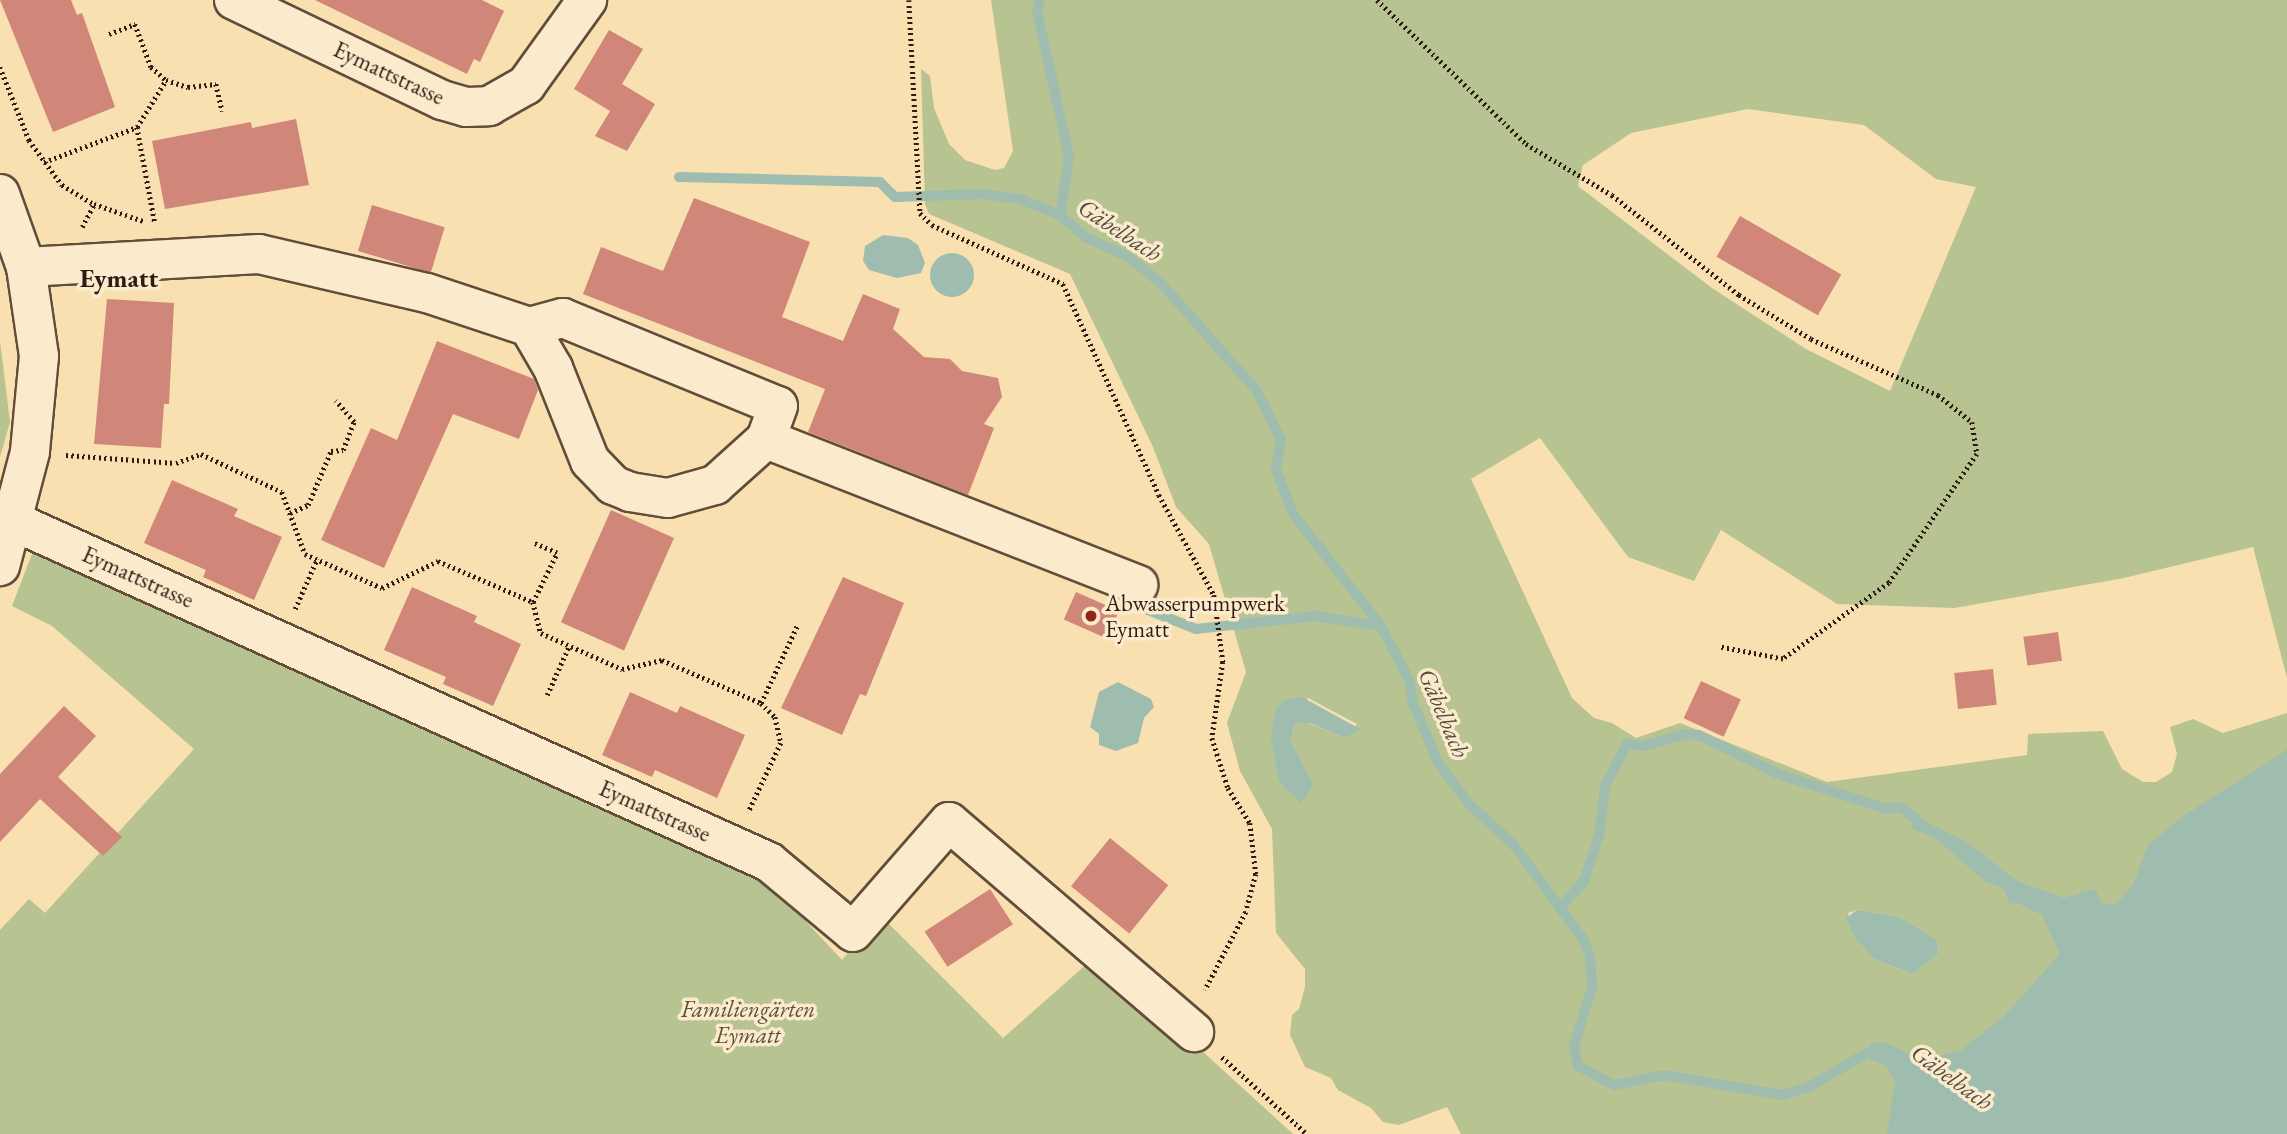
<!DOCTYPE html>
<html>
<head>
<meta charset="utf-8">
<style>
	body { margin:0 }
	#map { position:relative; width:2287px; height:1134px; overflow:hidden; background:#f9e0b1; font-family:"EB Garamond",serif }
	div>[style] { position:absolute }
	.green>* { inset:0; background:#b7c391 }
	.water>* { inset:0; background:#9ebdaf }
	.round { border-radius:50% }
	.stream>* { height:10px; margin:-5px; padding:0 5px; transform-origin:5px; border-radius:5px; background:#9ebdaf }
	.building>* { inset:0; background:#d08679; transform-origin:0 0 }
	.path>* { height:4.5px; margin-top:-2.25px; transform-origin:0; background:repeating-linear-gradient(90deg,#301b13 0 2px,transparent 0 5.5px) }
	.roads { filter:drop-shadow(2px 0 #624c3a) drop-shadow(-2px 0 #624c3a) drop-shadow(0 2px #624c3a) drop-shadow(0 -2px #624c3a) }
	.minor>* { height:38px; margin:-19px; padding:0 19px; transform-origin:19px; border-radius:19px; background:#fbebcc }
	.dots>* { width:19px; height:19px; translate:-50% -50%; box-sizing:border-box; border:4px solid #fbebcc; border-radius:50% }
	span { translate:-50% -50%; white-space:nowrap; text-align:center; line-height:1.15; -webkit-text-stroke:7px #fbebcc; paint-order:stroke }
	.street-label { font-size:23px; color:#301b13 }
	.poi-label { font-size:23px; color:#301b13 }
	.left { translate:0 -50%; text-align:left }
	.park-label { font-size:23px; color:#584d39; font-style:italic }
	.water-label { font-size:24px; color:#514c42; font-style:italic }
	.quarter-label { font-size:26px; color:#301b13; font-weight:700 }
</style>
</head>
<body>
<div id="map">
	<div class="green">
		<i style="clip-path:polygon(evenodd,991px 0,2287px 0,2287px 678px,2253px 547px,2124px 578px,1954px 608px,1837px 604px,1721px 530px,1694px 581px,1628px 557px,1540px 438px,1471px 479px,1572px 698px,1594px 718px,1612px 723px,1636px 738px,1680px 723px,1827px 782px,2027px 755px,2028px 734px,2103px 731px,2122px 769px,2143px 782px,2156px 782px,2172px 772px,2177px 754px,2170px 727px,2193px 719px,2223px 733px,2287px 713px,2287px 1134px,1461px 1134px,1447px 1107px,1399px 1125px,1383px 1122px,1371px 1108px,1338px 1090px,1331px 1078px,1305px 1067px,1290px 1035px,1292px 1015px,1299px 1009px,1305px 987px,1305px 969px,1276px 933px,1272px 829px,1240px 771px,1227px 723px,1246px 672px,1209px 544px,1176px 507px,1153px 447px,1070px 274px,929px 214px,925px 204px,921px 69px,930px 76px,934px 108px,949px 144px,965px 160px,995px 170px,1004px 168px,1013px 151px,991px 0,1748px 109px,1864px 125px,1936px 179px,1976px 187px,1890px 391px,1806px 349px,1712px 288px,1578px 186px,1583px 165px,1631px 133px,1748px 109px,991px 0,1308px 698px,1357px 724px,1345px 738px,1309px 723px,1295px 723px,1291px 741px,1314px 785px,1306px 792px,1279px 782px,1277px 754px,1308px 698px,991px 0,1857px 910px,1900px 917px,1937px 940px,1939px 953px,1913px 974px,1874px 959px,1855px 938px,1848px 913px,1857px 910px)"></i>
		<i style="clip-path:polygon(0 341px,10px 422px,0 457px)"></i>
		<i style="clip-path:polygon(35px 546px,756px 868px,842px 960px,879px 914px,1003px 1038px,1097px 955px,1293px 1134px,0 1134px,0 930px,29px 899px,45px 913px,194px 749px,52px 626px,12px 606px)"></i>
	</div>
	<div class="water">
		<i style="clip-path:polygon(883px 235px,908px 238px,918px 245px,925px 263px,921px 273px,897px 278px,869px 270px,863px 261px,865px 246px)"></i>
		<i class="round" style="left:930px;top:253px;width:44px;height:44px"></i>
		<i style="clip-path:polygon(1118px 682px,1151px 699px,1154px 707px,1144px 718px,1138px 743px,1116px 751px,1099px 745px,1099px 734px,1090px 727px,1099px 692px)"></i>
		<i style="clip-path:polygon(1302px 697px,1360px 729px,1345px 738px,1310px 723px,1295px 723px,1291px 741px,1314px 785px,1301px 803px,1279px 782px,1271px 738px,1276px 709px,1284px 700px)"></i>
		<i style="clip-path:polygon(2287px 750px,2287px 1134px,1887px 1134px,1895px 1081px,1886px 1066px,1870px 1059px,1869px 1044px,1885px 1042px,1921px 1061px,1962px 1050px,2004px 1016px,2060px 954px,2042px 915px,2018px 903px,2010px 904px,2003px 888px,1986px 882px,1935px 838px,1911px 828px,1916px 817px,1967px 842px,2017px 881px,2064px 898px,2095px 889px,2101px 903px,2115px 905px,2133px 885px,2148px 845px,2182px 817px)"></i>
		<i style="clip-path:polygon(1857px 910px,1900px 917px,1937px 940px,1939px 953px,1913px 974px,1874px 959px,1855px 938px,1846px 918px)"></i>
	</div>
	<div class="stream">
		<i style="left:1040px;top:0;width:11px;rotate:105deg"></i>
		<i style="left:1037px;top:11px;width:148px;rotate:77.6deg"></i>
		<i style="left:1069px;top:156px;width:60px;rotate:98.7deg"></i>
		<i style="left:1060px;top:215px;width:33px;rotate:41deg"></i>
		<i style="left:1085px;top:237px;width:47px;rotate:24.9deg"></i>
		<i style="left:1128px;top:257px;width:42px;rotate:38.2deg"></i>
		<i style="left:1161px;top:283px;width:144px;rotate:48.4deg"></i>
		<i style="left:1257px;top:391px;width:55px;rotate:63.9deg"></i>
		<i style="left:1281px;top:440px;width:29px;rotate:100deg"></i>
		<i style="left:1276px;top:469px;width:48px;rotate:69.3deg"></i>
		<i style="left:1293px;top:514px;width:142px;rotate:51.8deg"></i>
		<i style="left:1381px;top:626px;width:63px;rotate:62.6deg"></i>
		<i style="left:1410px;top:682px;width:21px;rotate:82deg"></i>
		<i style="left:1413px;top:703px;width:63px;rotate:67.5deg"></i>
		<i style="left:1437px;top:761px;width:54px;rotate:53.3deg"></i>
		<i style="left:1469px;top:804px;width:59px;rotate:42.3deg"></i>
		<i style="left:1513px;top:844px;width:118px;rotate:53.6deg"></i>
		<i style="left:1583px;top:939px;width:18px;rotate:68deg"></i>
		<i style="left:1590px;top:956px;width:32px;rotate:86deg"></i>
		<i style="left:1592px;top:988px;width:61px;rotate:107.2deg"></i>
		<i style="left:1574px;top:1046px;width:20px;rotate:79deg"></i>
		<i style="left:1578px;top:1066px;width:41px;rotate:27.8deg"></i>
		<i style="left:1614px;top:1085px;width:52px;rotate:-11.1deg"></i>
		<i style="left:1665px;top:1075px;width:120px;rotate:9.6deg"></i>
		<i style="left:1783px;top:1095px;width:27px;rotate:-17deg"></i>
		<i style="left:1809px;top:1087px;width:67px;rotate:-30.4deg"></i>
		<i style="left:1867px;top:1053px;width:12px;rotate:-9deg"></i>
		<i style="left:679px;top:177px;width:201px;rotate:1.4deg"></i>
		<i style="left:880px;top:182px;width:21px;rotate:45deg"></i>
		<i style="left:895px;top:197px;width:89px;rotate:-1.9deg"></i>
		<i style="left:984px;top:194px;width:36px;rotate:8deg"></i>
		<i style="left:1020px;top:199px;width:43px;rotate:21.8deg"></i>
		<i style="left:1143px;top:608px;width:57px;rotate:21.6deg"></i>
		<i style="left:1196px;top:629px;width:121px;rotate:-6.2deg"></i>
		<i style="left:1316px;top:616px;width:66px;rotate:8.7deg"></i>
		<i style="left:1562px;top:905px;width:33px;rotate:-47deg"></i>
		<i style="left:1584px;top:881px;width:47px;rotate:-71.6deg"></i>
		<i style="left:1599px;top:836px;width:50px;rotate:-83.2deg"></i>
		<i style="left:1605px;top:786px;width:47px;rotate:-62.4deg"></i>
		<i style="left:1627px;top:744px;width:17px;rotate:7deg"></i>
		<i style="left:1644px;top:746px;width:44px;rotate:-15.9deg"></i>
		<i style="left:1686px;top:734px;width:13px;rotate:4deg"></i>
		<i style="left:1699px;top:735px;width:86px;rotate:26.3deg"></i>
		<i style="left:1776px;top:773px;width:116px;rotate:18.1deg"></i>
		<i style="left:1886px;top:809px;width:16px;rotate:-7deg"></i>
		<i style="left:1902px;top:807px;width:31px;rotate:42deg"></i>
	</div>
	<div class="building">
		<i style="clip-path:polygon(0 0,71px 0,77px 15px,82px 13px,115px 107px,53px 132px)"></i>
		<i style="clip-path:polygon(315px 0,482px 0,504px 11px,480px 62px,474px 59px,467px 74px)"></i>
		<i style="clip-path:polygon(609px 30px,643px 49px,622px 84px,655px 104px,627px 151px,595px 136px,610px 111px,574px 89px)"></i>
		<i style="clip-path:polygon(296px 119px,309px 185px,165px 209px,152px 141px,251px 122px,252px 128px)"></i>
		<i style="clip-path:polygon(694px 198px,810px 242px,782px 317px,843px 341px,863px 294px,900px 309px,893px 329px,924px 357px,950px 359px,962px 371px,998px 378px,1002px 397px,984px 424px,994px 428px,968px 495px,808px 432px,825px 389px,583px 294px,601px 247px,663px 271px)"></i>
		<i style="left:372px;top:205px;width:76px;height:48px;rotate:17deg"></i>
		<i style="left:1740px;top:216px;width:117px;height:47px;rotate:30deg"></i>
		<i style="clip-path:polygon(107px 299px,174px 303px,169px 404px,164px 404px,161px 448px,94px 444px)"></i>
		<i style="clip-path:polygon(437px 341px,534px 379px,538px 390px,519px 439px,453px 414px,384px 568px,321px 540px,371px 428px,397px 440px)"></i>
		<i style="clip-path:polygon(172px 480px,238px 509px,234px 516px,282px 537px,254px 600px,203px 577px,206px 570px,144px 543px)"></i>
		<i style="left:611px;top:510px;width:69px;height:123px;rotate:24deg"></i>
		<i style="clip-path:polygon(843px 577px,904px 603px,866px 696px,860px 694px,842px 735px,781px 708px)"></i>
		<i style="clip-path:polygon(412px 587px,477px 616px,474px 622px,521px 644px,493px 706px,443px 684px,446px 677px,384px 650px)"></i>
		<i style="left:1076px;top:592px;width:47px;height:30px;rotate:24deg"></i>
		<i style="left:2058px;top:632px;width:29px;height:35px;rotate:82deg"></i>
		<i style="left:1993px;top:669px;width:36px;height:39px;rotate:84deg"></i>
		<i style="left:1701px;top:681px;width:44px;height:41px;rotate:25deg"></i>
		<i style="clip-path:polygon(630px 692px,677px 713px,680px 706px,745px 735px,717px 798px,655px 770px,652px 777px,602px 755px)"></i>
		<i style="clip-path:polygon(64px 706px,96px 736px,58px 777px,122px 837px,103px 856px,40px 799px,0 842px,0 774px)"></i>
		<i style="left:1110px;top:838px;width:75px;height:62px;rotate:39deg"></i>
		<i style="left:990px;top:889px;width:42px;height:78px;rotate:57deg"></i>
	</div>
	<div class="path">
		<i style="left:909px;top:0;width:213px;rotate:87deg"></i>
		<i style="left:920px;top:213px;width:17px;rotate:45deg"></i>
		<i style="left:932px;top:225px;width:144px;rotate:24.2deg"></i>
		<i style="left:1063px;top:284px;width:232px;rotate:65.5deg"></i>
		<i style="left:1159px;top:495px;width:114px;rotate:61.2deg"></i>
		<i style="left:1214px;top:595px;width:68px;rotate:82.3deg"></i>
		<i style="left:1223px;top:662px;width:77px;rotate:98.2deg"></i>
		<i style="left:1212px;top:738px;width:52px;rotate:72.3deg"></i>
		<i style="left:1228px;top:788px;width:41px;rotate:57.8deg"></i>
		<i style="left:1250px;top:823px;width:51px;rotate:83.3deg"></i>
		<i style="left:1256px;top:874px;width:39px;rotate:105deg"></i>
		<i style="left:1246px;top:912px;width:88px;rotate:117.7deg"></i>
		<i style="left:1377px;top:0;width:207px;rotate:44deg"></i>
		<i style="left:1526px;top:144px;width:100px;rotate:30.7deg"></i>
		<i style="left:1612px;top:195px;width:162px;rotate:38.2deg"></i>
		<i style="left:1739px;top:295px;width:84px;rotate:31.4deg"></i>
		<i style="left:1811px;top:339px;width:139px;rotate:23.8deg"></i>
		<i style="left:1938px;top:395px;width:43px;rotate:38.5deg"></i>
		<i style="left:1972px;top:422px;width:32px;rotate:81deg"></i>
		<i style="left:1977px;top:454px;width:156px;rotate:124.3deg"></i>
		<i style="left:1889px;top:583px;width:130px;rotate:144.4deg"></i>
		<i style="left:1783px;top:659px;width:64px;rotate:-169.2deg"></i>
		<i style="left:109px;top:34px;width:28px;rotate:-21deg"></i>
		<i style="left:135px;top:24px;width:46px;rotate:69.6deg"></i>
		<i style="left:151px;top:67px;width:20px;rotate:41deg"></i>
		<i style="left:166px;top:80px;width:23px;rotate:18deg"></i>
		<i style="left:188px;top:87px;width:28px;rotate:-6deg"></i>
		<i style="left:216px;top:84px;width:28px;rotate:77deg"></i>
		<i style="left:0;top:67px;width:79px;rotate:68.3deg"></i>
		<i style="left:29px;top:140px;width:56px;rotate:53.7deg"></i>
		<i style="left:62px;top:185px;width:37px;rotate:31deg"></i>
		<i style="left:94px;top:204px;width:52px;rotate:19.1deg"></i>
		<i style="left:137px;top:127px;width:98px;rotate:79.4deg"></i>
		<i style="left:44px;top:162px;width:99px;rotate:-20.6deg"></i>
		<i style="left:137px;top:127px;width:55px;rotate:-58.3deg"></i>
		<i style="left:82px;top:227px;width:26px;rotate:-62deg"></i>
		<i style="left:66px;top:455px;width:110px;rotate:4.2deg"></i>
		<i style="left:176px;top:463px;width:27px;rotate:-20deg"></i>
		<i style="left:201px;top:454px;width:89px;rotate:25.1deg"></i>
		<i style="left:282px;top:492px;width:66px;rotate:69.6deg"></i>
		<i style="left:305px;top:554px;width:84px;rotate:23.8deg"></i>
		<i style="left:382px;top:588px;width:62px;rotate:-25.7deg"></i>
		<i style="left:438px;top:561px;width:103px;rotate:23.3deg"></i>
		<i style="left:533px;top:602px;width:32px;rotate:76deg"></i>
		<i style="left:541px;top:633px;width:89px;rotate:24deg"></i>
		<i style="left:622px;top:669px;width:41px;rotate:-12.7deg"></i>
		<i style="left:662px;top:660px;width:108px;rotate:23.5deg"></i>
		<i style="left:761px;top:703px;width:20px;rotate:45deg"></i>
		<i style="left:775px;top:717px;width:27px;rotate:77deg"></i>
		<i style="left:781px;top:743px;width:77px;rotate:115.2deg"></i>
		<i style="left:290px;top:513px;width:20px;rotate:-24deg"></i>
		<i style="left:308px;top:505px;width:59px;rotate:-66.9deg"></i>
		<i style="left:331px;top:451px;width:12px;rotate:-5deg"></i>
		<i style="left:343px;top:450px;width:30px;rotate:-69deg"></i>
		<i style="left:354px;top:422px;width:28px;rotate:-131deg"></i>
		<i style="left:533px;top:602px;width:55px;rotate:-63.9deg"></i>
		<i style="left:557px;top:553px;width:25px;rotate:-157deg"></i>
		<i style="left:295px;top:609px;width:55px;rotate:-66.3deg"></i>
		<i style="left:547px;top:695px;width:54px;rotate:-65.8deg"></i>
		<i style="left:761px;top:703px;width:87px;rotate:-64.9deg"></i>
		<i style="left:1222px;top:1057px;width:115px;rotate:42.2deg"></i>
	</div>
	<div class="roads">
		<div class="minor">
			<i style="left:234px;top:0;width:231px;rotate:25.7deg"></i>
			<i style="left:442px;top:100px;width:25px;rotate:16deg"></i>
			<i style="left:466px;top:107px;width:23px;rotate:-2deg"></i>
			<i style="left:489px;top:106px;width:43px;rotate:-29.6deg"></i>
			<i style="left:526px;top:85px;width:105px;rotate:-54.3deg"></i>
			<i style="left:0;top:194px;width:77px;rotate:70.4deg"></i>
			<i style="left:26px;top:267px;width:90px;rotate:81.7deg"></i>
			<i style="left:39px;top:356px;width:96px;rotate:95.4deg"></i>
			<i style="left:30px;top:452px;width:118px;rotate:104.7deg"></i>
			<i style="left:26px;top:267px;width:233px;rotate:-3.2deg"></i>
			<i style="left:259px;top:254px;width:172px;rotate:13.1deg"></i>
			<i style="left:427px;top:293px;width:108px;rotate:18.4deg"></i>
			<i style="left:529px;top:327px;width:48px;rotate:59.7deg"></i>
			<i style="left:553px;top:368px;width:100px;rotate:68.3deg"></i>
			<i style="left:590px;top:461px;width:33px;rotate:46deg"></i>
			<i style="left:613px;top:485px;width:18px;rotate:22deg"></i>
			<i style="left:630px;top:492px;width:38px;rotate:9deg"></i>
			<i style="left:668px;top:498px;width:49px;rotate:-15.5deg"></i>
			<i style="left:715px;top:485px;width:69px;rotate:-42deg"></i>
			<i style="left:766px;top:439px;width:400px;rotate:21.4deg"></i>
			<i style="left:529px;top:327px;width:35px;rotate:-15deg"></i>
			<i style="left:563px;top:318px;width:232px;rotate:22.3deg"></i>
			<i style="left:778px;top:406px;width:35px;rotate:110deg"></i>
			<i style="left:15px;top:522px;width:827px;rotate:24.27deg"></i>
			<i style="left:769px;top:862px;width:109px;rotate:39.8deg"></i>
			<i style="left:853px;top:932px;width:146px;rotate:-48.9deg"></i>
			<i style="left:949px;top:822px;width:323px;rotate:40.6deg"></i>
		</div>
	</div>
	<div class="dots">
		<i style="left:1091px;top:616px;background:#8f2418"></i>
	</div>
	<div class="street-label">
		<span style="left:389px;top:73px;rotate:25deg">Eymattstrasse</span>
		<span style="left:138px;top:577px;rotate:24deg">Eymattstrasse</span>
		<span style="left:655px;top:811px;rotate:24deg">Eymattstrasse</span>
	</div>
	<div class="poi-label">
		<span class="left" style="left:1105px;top:616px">Abwasserpumpwerk<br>Eymatt</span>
	</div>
	<div class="park-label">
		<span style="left:748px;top:1022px">Familiengärten<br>Eymatt</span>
	</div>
	<div class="water-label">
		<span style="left:1120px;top:230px;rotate:33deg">Gäbelbach</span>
		<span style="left:1444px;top:713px;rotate:67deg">Gäbelbach</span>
		<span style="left:1952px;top:1077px;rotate:36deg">Gäbelbach</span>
	</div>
	<div class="quarter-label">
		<span style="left:119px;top:279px">Eymatt</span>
	</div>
</div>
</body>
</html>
